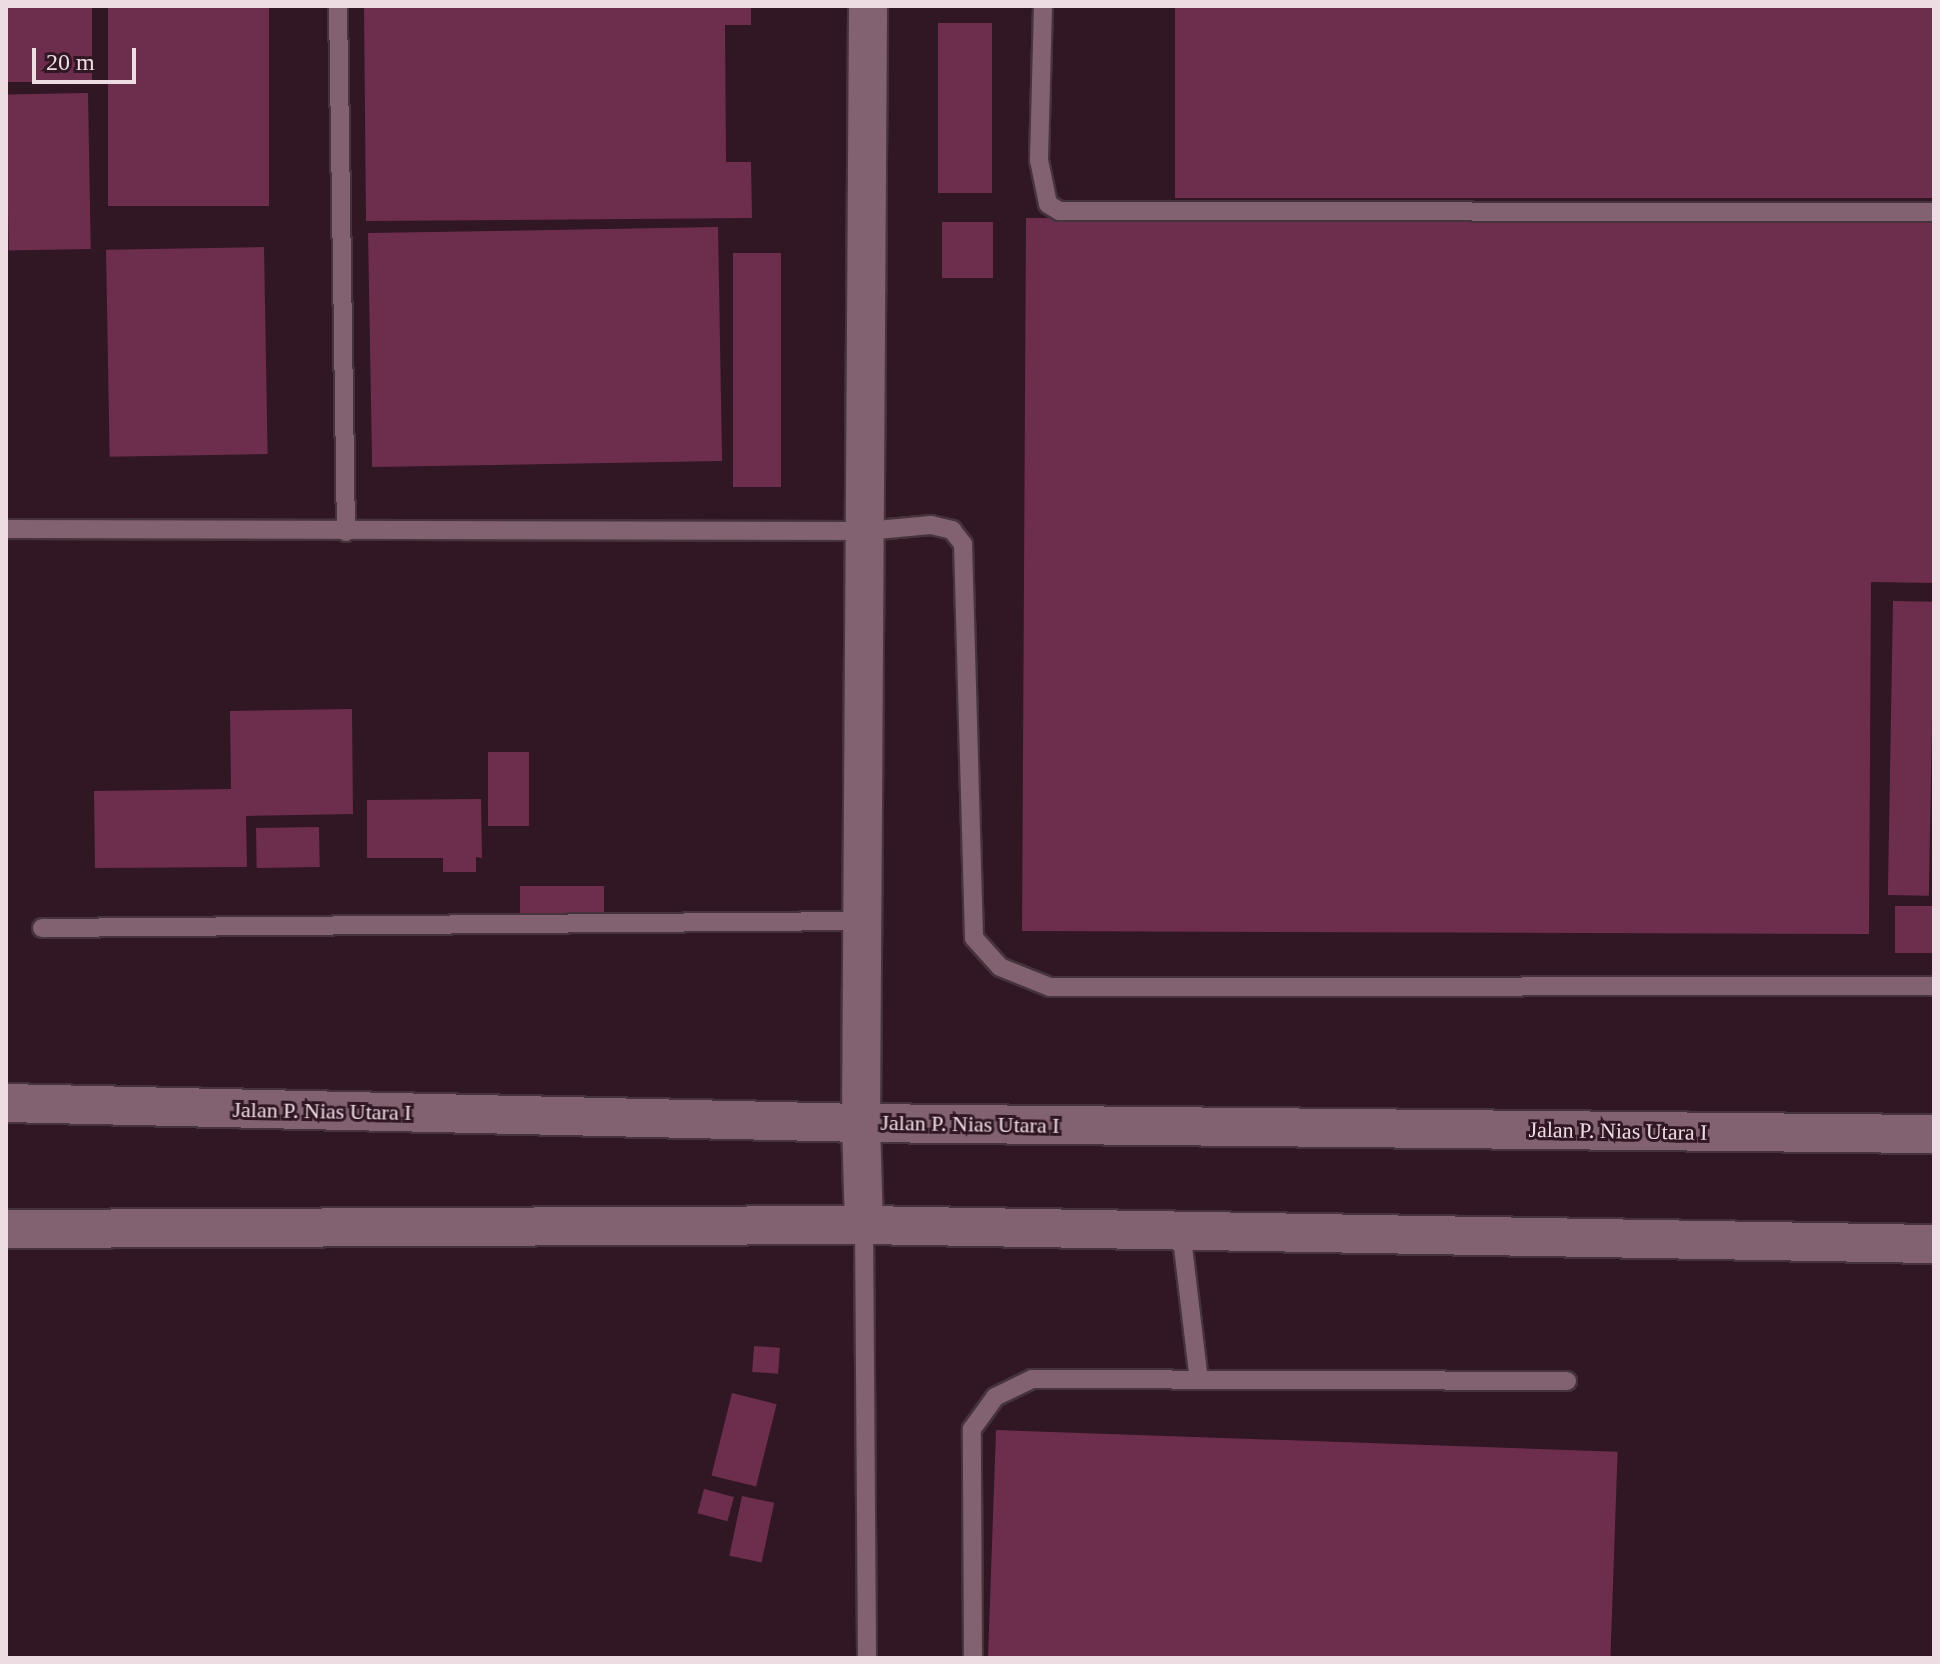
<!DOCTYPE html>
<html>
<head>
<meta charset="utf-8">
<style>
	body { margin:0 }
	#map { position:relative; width:1940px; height:1664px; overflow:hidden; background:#301723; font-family:Georgia,serif }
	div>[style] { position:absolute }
	.building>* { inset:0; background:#6d2d4d; transform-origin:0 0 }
	.roads { filter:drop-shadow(2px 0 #46333b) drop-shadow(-2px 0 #46333b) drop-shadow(0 2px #46333b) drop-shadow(0 -2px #46333b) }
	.lane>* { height:18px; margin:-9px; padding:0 9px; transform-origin:9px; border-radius:9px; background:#826270 }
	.street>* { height:38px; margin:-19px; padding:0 19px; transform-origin:19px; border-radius:19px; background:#826270 }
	span { translate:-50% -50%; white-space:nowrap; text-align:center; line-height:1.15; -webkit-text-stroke:6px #301723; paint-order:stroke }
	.street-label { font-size:22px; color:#eedce3 }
	.frame { position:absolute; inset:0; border:8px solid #eedce3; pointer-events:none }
	.scale { position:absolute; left:32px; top:48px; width:104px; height:36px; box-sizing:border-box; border:4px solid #eedce3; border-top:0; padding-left:10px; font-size:24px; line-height:28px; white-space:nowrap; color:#eedce3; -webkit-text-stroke:6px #301723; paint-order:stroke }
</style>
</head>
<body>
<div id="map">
	<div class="building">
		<i style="left:6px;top:6px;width:86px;height:76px"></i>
		<i style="left:108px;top:6px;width:161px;height:200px"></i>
		<i style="clip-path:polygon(364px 6px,751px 6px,751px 25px,725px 25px,726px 162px,751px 162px,752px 218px,366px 221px)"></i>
		<i style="left:1175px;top:6px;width:759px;height:192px"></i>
		<i style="left:938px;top:23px;width:54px;height:170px"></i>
		<i style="left:88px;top:93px;width:156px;height:82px;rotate:89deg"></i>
		<i style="clip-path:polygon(1026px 218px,1934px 221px,1934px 583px,1871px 582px,1869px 934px,1022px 931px)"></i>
		<i style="left:993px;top:222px;width:56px;height:51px;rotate:90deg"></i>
		<i style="left:718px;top:227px;width:234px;height:350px;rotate:89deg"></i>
		<i style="left:264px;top:247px;width:207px;height:158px;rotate:89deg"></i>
		<i style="left:733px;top:253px;width:48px;height:234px"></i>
		<i style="left:1893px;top:601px;width:41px;height:294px;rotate:1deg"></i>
		<i style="clip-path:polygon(352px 709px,353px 814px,246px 816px,247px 867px,95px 868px,94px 791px,231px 789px,230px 711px)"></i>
		<i style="left:488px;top:752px;width:41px;height:74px"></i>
		<i style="clip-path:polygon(481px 799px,482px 858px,476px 857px,476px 872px,443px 872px,443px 858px,367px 858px,367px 800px)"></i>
		<i style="left:319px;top:827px;width:40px;height:63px;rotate:89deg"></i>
		<i style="left:604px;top:886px;width:32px;height:84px;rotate:90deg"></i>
		<i style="left:1895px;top:906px;width:39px;height:47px"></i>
		<i style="left:754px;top:1346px;width:26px;height:26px;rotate:4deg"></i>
		<i style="left:732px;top:1393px;width:46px;height:85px;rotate:14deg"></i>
		<i style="left:996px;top:1430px;width:622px;height:228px;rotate:2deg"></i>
		<i style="left:704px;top:1489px;width:31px;height:25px;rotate:15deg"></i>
		<i style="left:742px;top:1496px;width:33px;height:61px;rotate:12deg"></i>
	</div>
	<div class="roads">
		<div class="lane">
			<i style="left:338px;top:6px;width:526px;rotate:89.13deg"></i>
			<i style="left:1043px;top:6px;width:154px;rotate:91.5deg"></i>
			<i style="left:1039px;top:160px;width:45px;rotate:78.4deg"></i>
			<i style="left:1048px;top:204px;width:13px;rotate:32deg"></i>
			<i style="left:1059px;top:211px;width:875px;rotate:0.07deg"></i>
			<i style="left:6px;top:529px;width:860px;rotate:0.13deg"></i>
			<i style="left:866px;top:531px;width:65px;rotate:-5.3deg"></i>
			<i style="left:931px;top:525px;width:22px;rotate:13deg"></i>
			<i style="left:952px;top:530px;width:18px;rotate:52deg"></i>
			<i style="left:963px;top:544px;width:394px;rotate:88.4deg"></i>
			<i style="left:974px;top:938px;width:39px;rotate:48deg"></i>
			<i style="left:1000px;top:967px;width:54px;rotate:21.8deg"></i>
			<i style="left:1050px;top:987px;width:884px;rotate:-0.06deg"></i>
			<i style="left:42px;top:928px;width:823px;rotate:-0.49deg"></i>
			<i style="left:864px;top:1225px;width:433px;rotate:89.6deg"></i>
			<i style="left:1181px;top:1230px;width:151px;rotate:83.2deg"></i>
			<i style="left:973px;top:1658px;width:229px;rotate:-90.3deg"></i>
			<i style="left:972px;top:1429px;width:39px;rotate:-54deg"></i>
			<i style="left:995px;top:1397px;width:41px;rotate:-25.9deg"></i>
			<i style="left:1032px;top:1379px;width:535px;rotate:0.21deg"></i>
		</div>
		<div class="street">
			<i style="left:6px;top:1103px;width:855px;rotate:1.34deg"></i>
			<i style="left:861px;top:1123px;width:1073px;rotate:0.59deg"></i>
			<i style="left:864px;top:1225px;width:102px;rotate:-91.7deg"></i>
			<i style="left:861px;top:1123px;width:1117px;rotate:-89.64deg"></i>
			<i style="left:6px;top:1229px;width:858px;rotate:-0.27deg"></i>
			<i style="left:864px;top:1225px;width:1070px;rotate:1.02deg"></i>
		</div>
	</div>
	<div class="street-label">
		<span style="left:322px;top:1111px;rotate:1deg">Jalan P. Nias Utara I</span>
		<span style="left:970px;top:1124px;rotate:1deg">Jalan P. Nias Utara I</span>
		<span style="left:1618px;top:1131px;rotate:1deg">Jalan P. Nias Utara I</span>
	</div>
	<div class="frame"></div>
	<div class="scale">20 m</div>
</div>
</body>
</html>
